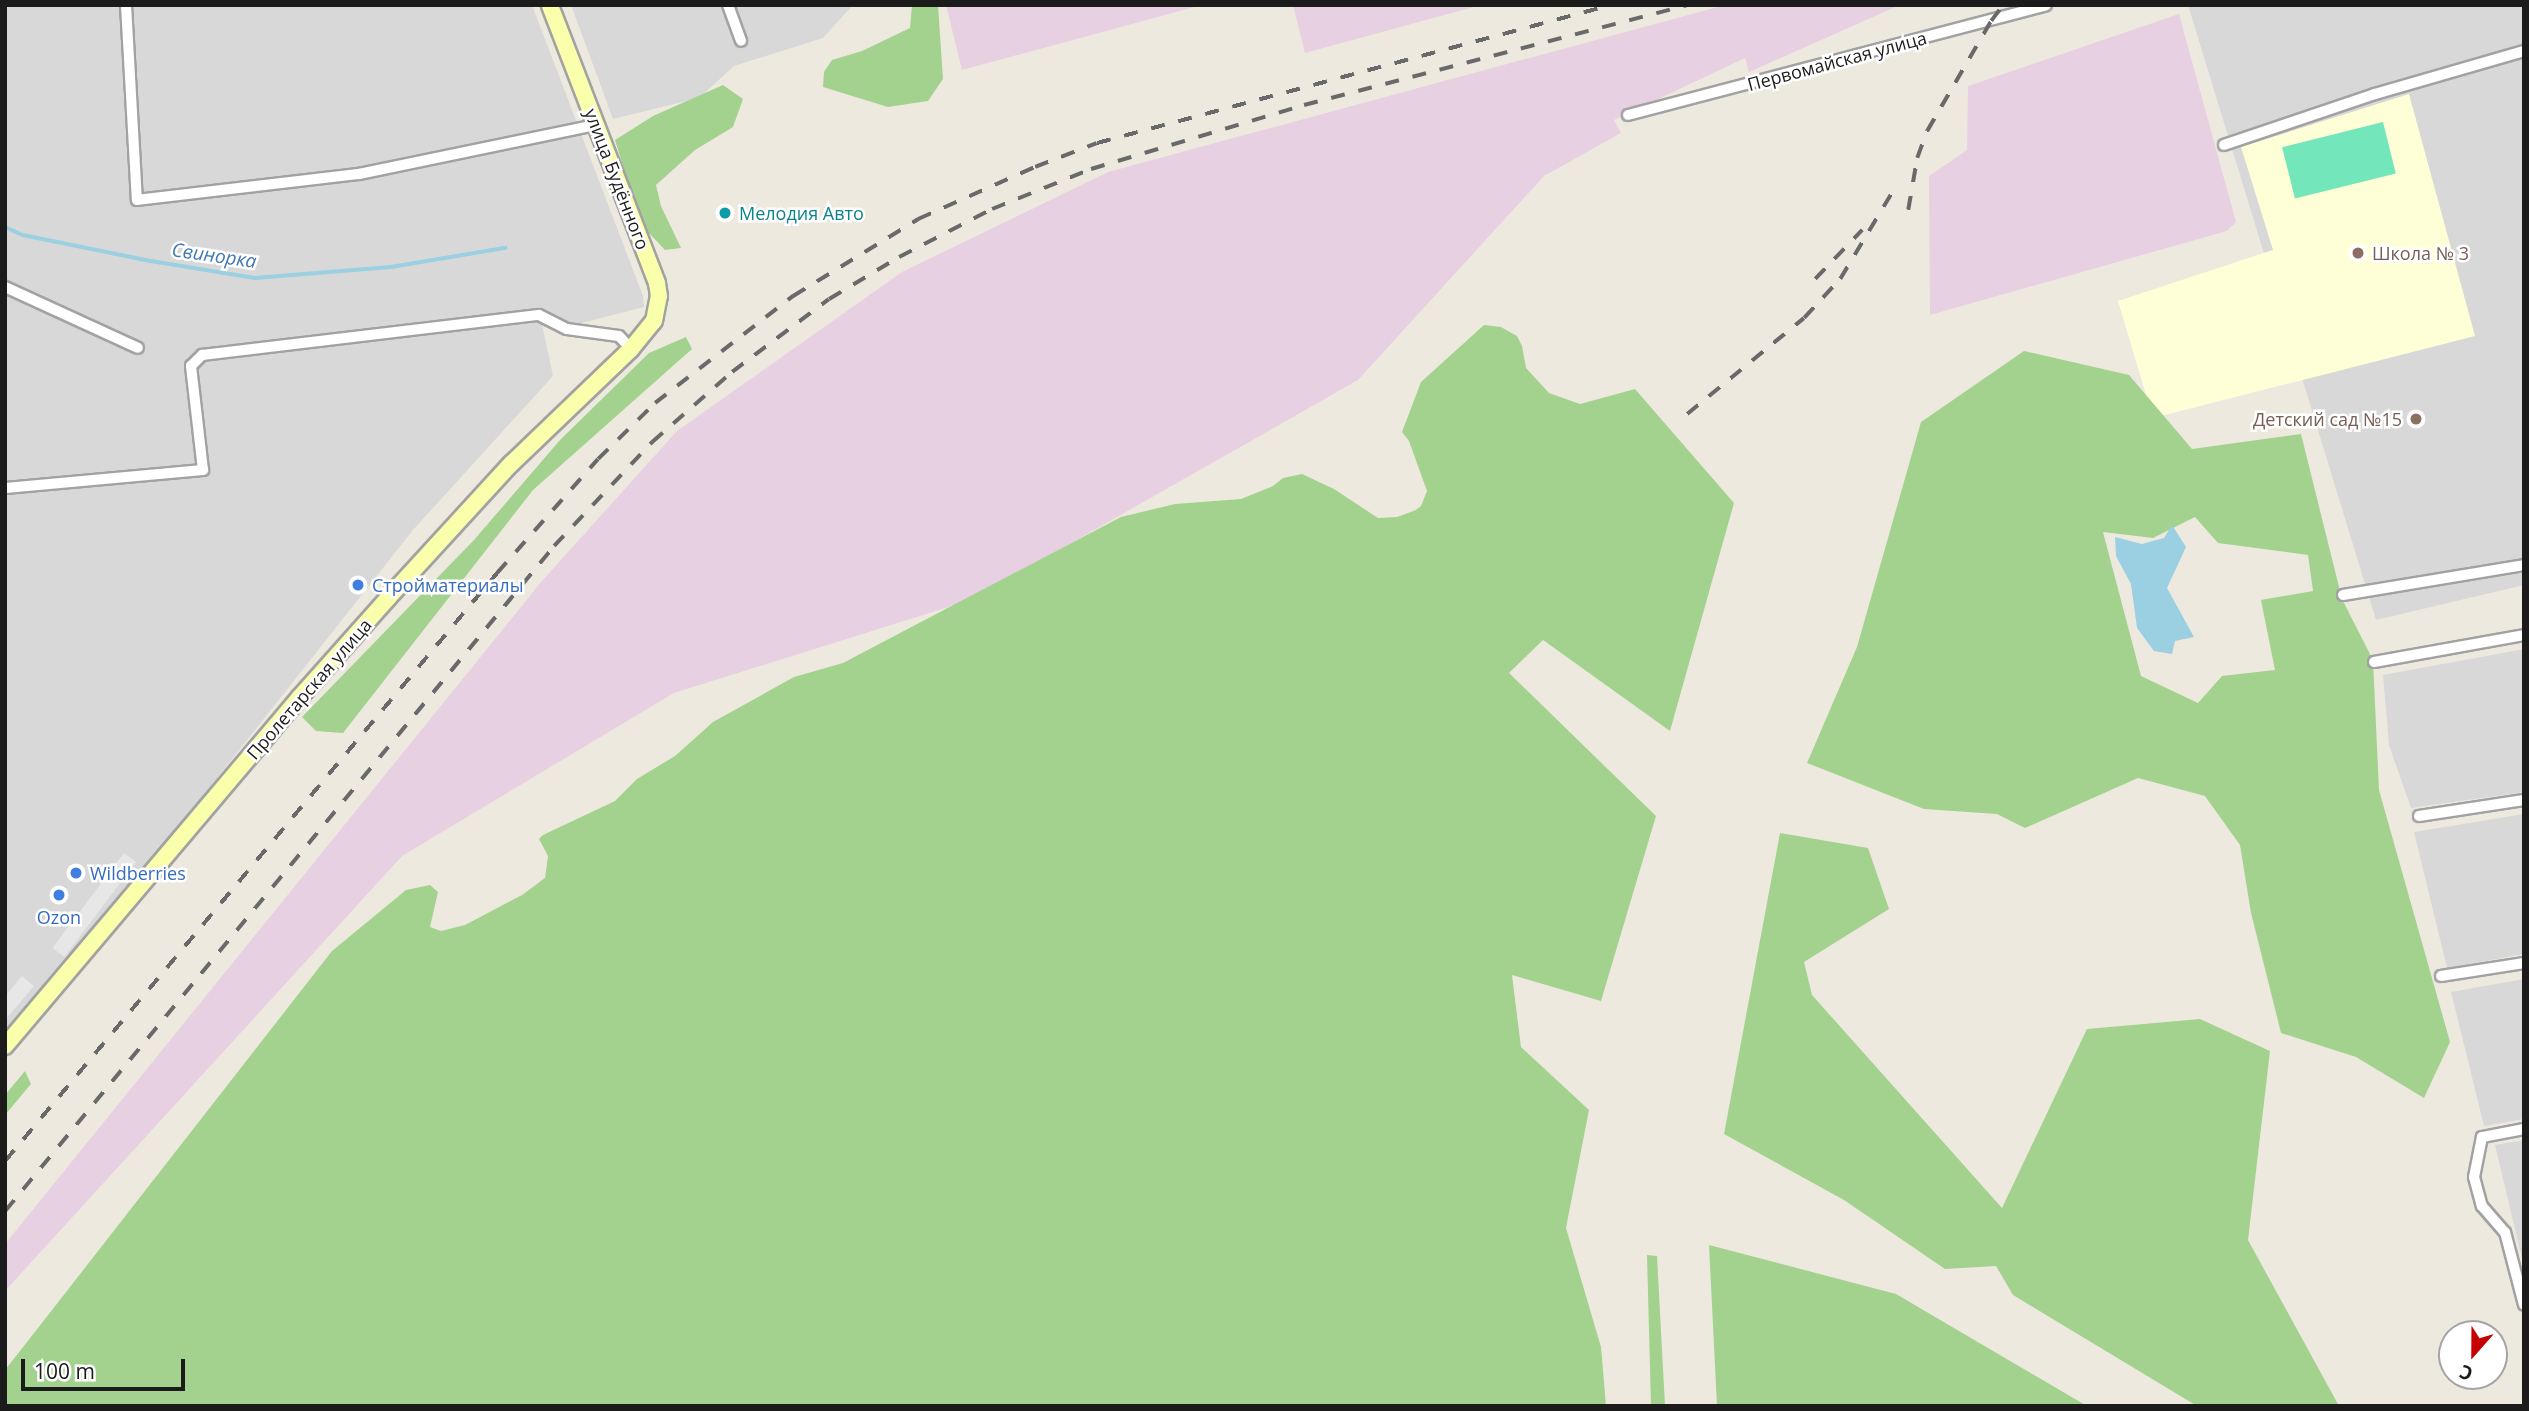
<!DOCTYPE html>
<html>
<head>
<meta charset="utf-8">
<style>
	body { margin:0 }
	#map { position:relative; width:2529px; height:1411px; overflow:hidden; background:#eee9df; font-family:"Open Sans",sans-serif }
	div>[style] { position:absolute }
	.residential>* { inset:0; background:#d9d8d8 }
	.industrial>* { inset:0; background:#e8d0e3 }
	.education>* { inset:0; background:#ffffd7 }
	.forest>* { inset:0; background:#a3d28f }
	.pitch>* { inset:0; background:#74e6bb; transform-origin:0 0 }
	.parking>* { inset:0; background:#e7e7e7; transform-origin:0 0 }
	.water>* { inset:0; background:#9ad0e1 }
	.stream>* { height:3.5px; margin:-1.75px; padding:0 1.75px; transform-origin:1.75px; border-radius:1.75px; background:#9ad0e1 }
	.roads { filter:drop-shadow(2px 0 #a2a2a2) drop-shadow(-2px 0 #a2a2a2) drop-shadow(0 2px #a2a2a2) drop-shadow(0 -2px #a2a2a2) }
	.street>* { height:10px; margin:-5px; padding:0 5px; transform-origin:5px; border-radius:5px; background:#fff }
	.secondary>* { height:16px; margin:-8px; padding:0 8px; transform-origin:8px; border-radius:8px; background:#faffac }
	.rail>* { height:3.5px; margin-top:-1.75px; transform-origin:0; background:repeating-linear-gradient(90deg,#696969 0 14px,transparent 0 28px) }
	.dots>* { width:19px; height:19px; translate:-50% -50%; box-sizing:border-box; border:4px solid #fff; border-radius:50% }
	span { translate:-50% -50%; white-space:nowrap; text-align:center; line-height:1.15; -webkit-text-stroke:5px #fff; paint-order:stroke }
	.street-label { font-size:18px; color:#1b1b1b }
	.culture-label { font-size:18px; color:#0d838f }
	.left { translate:0 -50%; text-align:left }
	.education-label { font-size:18px; color:#785e54 }
	.right { translate:-100% -50%; text-align:right }
	.shop-label { font-size:18px; color:#366cbe }
	.water-label { font-size:19px; color:#3f78b3; font-style:italic }
	.frame { position:absolute; inset:0; border:7px solid #1b1b1b; pointer-events:none }
	.north { position:absolute; left:2438px; top:1320px; width:70px; height:70px; box-sizing:border-box; background:#fff; border:2px solid #a4a4a4; border-radius:50%; rotate:201deg; font-size:19px; font-weight:700; line-height:28px; text-align:center; color:#1b1b1b }
	.north::after { content:''; display:block; margin:auto; width:24px; height:32px; background:#c60100; clip-path:polygon(50% 0,100% 100%,50% 72%,0 100%) }
	.scale { position:absolute; left:21px; top:1359px; width:164px; height:32px; box-sizing:border-box; border:4px solid #1b1b1b; border-top:0; padding-left:9px; font-size:21px; line-height:24px; white-space:nowrap; color:#1b1b1b; -webkit-text-stroke:5px #fff; paint-order:stroke }
</style>
</head>
<body>
<div id="map">
	<div class="residential">
		<i style="clip-path:polygon(5px 5px,532px 5px,643px 296px,644px 307px,570px 326px,542px 324px,553px 376px,413px 530px,153px 859px,5px 1031px)"></i>
		<i style="clip-path:polygon(571px 5px,853px 5px,823px 38px,734px 66px,699px 98px,613px 119px)"></i>
		<i style="clip-path:polygon(2188px 5px,2524px 5px,2524px 585px,2376px 620px)"></i>
		<i style="clip-path:polygon(2524px 649px,2524px 792px,2411px 808px,2389px 745px,2383px 675px)"></i>
		<i style="clip-path:polygon(2524px 814px,2524px 954px,2447px 968px,2414px 832px)"></i>
		<i style="clip-path:polygon(2524px 979px,2524px 1119px,2484px 1126px,2451px 992px)"></i>
		<i style="clip-path:polygon(2524px 1140px,2524px 1267px,2495px 1145px)"></i>
	</div>
	<div class="industrial">
		<i style="clip-path:polygon(946px 5px,1202px 5px,962px 70px)"></i>
		<i style="clip-path:polygon(1293px 5px,1481px 5px,1305px 53px)"></i>
		<i style="clip-path:polygon(1725px 5px,1900px 5px,1749px 72px,1745px 58px,1614px 120px,1621px 133px,1544px 176px,1358px 380px,971px 600px,674px 693px,402px 856px,5px 1291px,5px 1244px,542px 581px,677px 431px,902px 272px,1108px 172px)"></i>
		<i style="clip-path:polygon(2179px 14px,2236px 222px,2227px 231px,1930px 315px,1929px 176px,1967px 150px,1968px 86px)"></i>
	</div>
	<div class="education">
		<i style="clip-path:polygon(2409px 94px,2475px 336px,2153px 418px,2118px 301px,2273px 250px,2241px 147px)"></i>
	</div>
	<div class="forest">
		<i style="clip-path:polygon(912px 5px,938px 5px,943px 79px,928px 101px,888px 107px,823px 87px,824px 72px,832px 60px,862px 51px,910px 28px)"></i>
		<i style="clip-path:polygon(723px 85px,743px 99px,733px 127px,695px 150px,656px 185px,661px 206px,681px 248px,665px 250px,649px 233px,637px 211px,615px 140px,653px 116px)"></i>
		<i style="clip-path:polygon(1484px 325px,1501px 327px,1517px 336px,1522px 346px,1526px 368px,1549px 393px,1580px 404px,1635px 389px,1734px 503px,1670px 731px,1543px 640px,1509px 673px,1656px 816px,1601px 1001px,1512px 975px,1521px 1047px,1589px 1110px,1566px 1228px,1601px 1347px,1606px 1406px,5px 1406px,5px 1370px,38px 1328px,332px 951px,406px 890px,430px 885px,438px 892px,430px 927px,441px 931px,465px 925px,522px 895px,545px 878px,548px 856px,539px 839px,543px 835px,615px 801px,637px 779px,675px 756px,713px 722px,794px 677px,843px 663px,1121px 517px,1175px 504px,1241px 499px,1273px 486px,1283px 478px,1302px 474px,1334px 489px,1378px 518px,1397px 517px,1416px 510px,1421px 506px,1427px 491px,1409px 441px,1402px 432px,1421px 382px)"></i>
		<i style="clip-path:polygon(686px 337px,692px 349px,533px 490px,343px 733px,316px 731px,302px 717px,474px 540px,560px 440px,649px 353px)"></i>
		<i style="clip-path:polygon(evenodd,2024px 351px,2129px 375px,2192px 449px,2301px 434px,2342px 599px,2373px 660px,2379px 790px,2450px 1042px,2424px 1098px,2356px 1057px,2281px 1033px,2251px 913px,2240px 845px,2205px 796px,2138px 778px,2025px 828px,1997px 814px,1924px 809px,1807px 763px,1857px 647px,1921px 422px,2024px 351px,2195px 517px,2218px 543px,2308px 555px,2313px 591px,2261px 600px,2275px 670px,2222px 676px,2198px 703px,2141px 676px,2103px 532px,2153px 538px,2195px 517px)"></i>
		<i style="clip-path:polygon(1780px 833px,1868px 848px,1889px 909px,1804px 962px,1812px 995px,2002px 1208px,2087px 1029px,2200px 1019px,2270px 1051px,2248px 1240px,2339px 1406px,2197px 1406px,2013px 1295px,1996px 1266px,1945px 1269px,1844px 1200px,1724px 1134px)"></i>
		<i style="clip-path:polygon(25px 1071px,31px 1084px,5px 1115px,5px 1095px)"></i>
		<i style="clip-path:polygon(1709px 1245px,1896px 1294px,2087px 1406px,1717px 1406px)"></i>
		<i style="clip-path:polygon(1647px 1255px,1657px 1256px,1665px 1406px,1651px 1406px)"></i>
	</div>
	<div class="pitch">
		<i style="left:2383px;top:122px;width:53px;height:104px;rotate:76deg"></i>
	</div>
	<div class="parking">
		<i style="left:124px;top:853px;width:15px;height:119px;rotate:37deg"></i>
		<i style="clip-path:polygon(22px 976px,34px 986px,5px 1020px,5px 996px)"></i>
	</div>
	<div class="water">
		<i style="clip-path:polygon(2172px 525px,2186px 547px,2167px 588px,2194px 637px,2175px 641px,2172px 654px,2154px 651px,2137px 628px,2131px 584px,2116px 556px,2115px 537px,2142px 544px,2164px 538px)"></i>
	</div>
	<div class="stream">
		<i style="left:5px;top:227px;width:20px;rotate:24deg"></i>
		<i style="left:23px;top:235px;width:131px;rotate:11.5deg"></i>
		<i style="left:151px;top:261px;width:105px;rotate:9.3deg"></i>
		<i style="left:255px;top:278px;width:136px;rotate:-4.6deg"></i>
		<i style="left:391px;top:267px;width:116px;rotate:-9.5deg"></i>
	</div>
	<div class="roads">
		<div class="street">
			<i style="left:126px;top:5px;width:195px;rotate:86.8deg"></i>
			<i style="left:137px;top:200px;width:224px;rotate:-6.7deg"></i>
			<i style="left:359px;top:174px;width:242px;rotate:-11.7deg"></i>
			<i style="left:728px;top:5px;width:38px;rotate:70deg"></i>
			<i style="left:1628px;top:115px;width:432px;rotate:-14.7deg"></i>
			<i style="left:2224px;top:145px;width:159px;rotate:-18.7deg"></i>
			<i style="left:2375px;top:94px;width:155px;rotate:-16.1deg"></i>
			<i style="left:5px;top:287px;width:146px;rotate:24.6deg"></i>
			<i style="left:5px;top:488px;width:199px;rotate:-5.2deg"></i>
			<i style="left:203px;top:470px;width:105px;rotate:-96.6deg"></i>
			<i style="left:191px;top:366px;width:16px;rotate:-45deg"></i>
			<i style="left:202px;top:355px;width:339px;rotate:-6.8deg"></i>
			<i style="left:539px;top:315px;width:31px;rotate:27deg"></i>
			<i style="left:567px;top:329px;width:52px;rotate:7.7deg"></i>
			<i style="left:619px;top:336px;width:18px;rotate:47deg"></i>
			<i style="left:2343px;top:595px;width:183px;rotate:-9.4deg"></i>
			<i style="left:2374px;top:662px;width:152px;rotate:-10.2deg"></i>
			<i style="left:2419px;top:816px;width:106px;rotate:-8.7deg"></i>
			<i style="left:2441px;top:976px;width:84px;rotate:-8.9deg"></i>
			<i style="left:2524px;top:1129px;width:43px;rotate:169.2deg"></i>
			<i style="left:2482px;top:1137px;width:41px;rotate:101.3deg"></i>
			<i style="left:2474px;top:1177px;width:30px;rotate:75deg"></i>
			<i style="left:2482px;top:1206px;width:35px;rotate:49deg"></i>
			<i style="left:2505px;top:1232px;width:75px;rotate:75.4deg"></i>
		</div>
		<div class="secondary">
			<i style="left:5px;top:1046px;width:456px;rotate:-49.8deg"></i>
			<i style="left:299px;top:698px;width:134px;rotate:-48.3deg"></i>
			<i style="left:388px;top:598px;width:182px;rotate:-47.5deg"></i>
			<i style="left:511px;top:464px;width:166px;rotate:-43.8deg"></i>
			<i style="left:631px;top:349px;width:36px;rotate:-51deg"></i>
			<i style="left:654px;top:321px;width:25px;rotate:-79deg"></i>
			<i style="left:659px;top:296px;width:13px;rotate:-99deg"></i>
			<i style="left:657px;top:283px;width:298px;rotate:-111.1deg"></i>
		</div>
	</div>
	<div class="rail">
		<i style="left:1908px;top:210px;width:53px;rotate:-80.2deg"></i>
		<i style="left:1917px;top:158px;width:29px;rotate:-70deg"></i>
		<i style="left:1927px;top:131px;width:127px;rotate:-59.8deg"></i>
		<i style="left:1991px;top:21px;width:20px;rotate:-53deg"></i>
		<i style="left:1815px;top:279px;width:68px;rotate:-46.2deg"></i>
		<i style="left:1687px;top:414px;width:151px;rotate:-39.4deg"></i>
		<i style="left:1804px;top:318px;width:53px;rotate:-47.3deg"></i>
		<i style="left:1840px;top:279px;width:111px;rotate:-59deg"></i>
		<i style="left:5px;top:1161px;width:767px;rotate:-50.08deg"></i>
		<i style="left:497px;top:573px;width:152px;rotate:-48.5deg"></i>
		<i style="left:598px;top:459px;width:80px;rotate:-44.5deg"></i>
		<i style="left:655px;top:403px;width:175px;rotate:-37.8deg"></i>
		<i style="left:793px;top:296px;width:147px;rotate:-31.6deg"></i>
		<i style="left:918px;top:219px;width:128px;rotate:-24deg"></i>
		<i style="left:1035px;top:167px;width:66px;rotate:-21.2deg"></i>
		<i style="left:1097px;top:143px;width:532px;rotate:-15.03deg"></i>
		<i style="left:5px;top:1211px;width:862px;rotate:-50.46deg"></i>
		<i style="left:554px;top:546px;width:143px;rotate:-46.7deg"></i>
		<i style="left:652px;top:442px;width:106px;rotate:-41.2deg"></i>
		<i style="left:732px;top:372px;width:121px;rotate:-37deg"></i>
		<i style="left:829px;top:299px;width:82px;rotate:-31deg"></i>
		<i style="left:899px;top:257px;width:105px;rotate:-27.3deg"></i>
		<i style="left:992px;top:209px;width:107px;rotate:-22deg"></i>
		<i style="left:1091px;top:169px;width:222px;rotate:-16.7deg"></i>
		<i style="left:1304px;top:105px;width:396px;rotate:-14.6deg"></i>
	</div>
	<div class="dots">
		<i style="left:725px;top:213px;background:#0f9aa8"></i>
		<i style="left:2358px;top:253px;background:#8d6e63"></i>
		<i style="left:2416px;top:419px;background:#8d6e63"></i>
		<i style="left:358px;top:585px;background:#3f7fe0"></i>
		<i style="left:76px;top:873px;background:#3f7fe0"></i>
		<i style="left:59px;top:895px;background:#3f7fe0"></i>
	</div>
	<div class="street-label">
		<span style="left:1837px;top:61px;rotate:-15deg">Первомайская улица</span>
		<span style="left:617px;top:179px;rotate:69deg">улица Будённого</span>
		<span style="left:309px;top:689px;rotate:-49deg">Пролетарская улица</span>
	</div>
	<div class="culture-label">
		<span class="left" style="left:739px;top:213px">Мелодия Авто</span>
	</div>
	<div class="education-label">
		<span class="left" style="left:2372px;top:253px">Школа № 3</span>
		<span class="right" style="left:2402px;top:419px">Детский сад №15</span>
	</div>
	<div class="shop-label">
		<span class="left" style="left:372px;top:585px">Стройматериалы</span>
		<span class="left" style="left:90px;top:873px">Wildberries</span>
		<span style="left:59px;top:917px">Ozon</span>
	</div>
	<div class="water-label">
		<span style="left:214px;top:256px;rotate:8deg">Свинорка</span>
	</div>
	<div class="frame"></div>
	<div class="north">С</div>
	<div class="scale">100 m</div>
</div>
</body>
</html>
